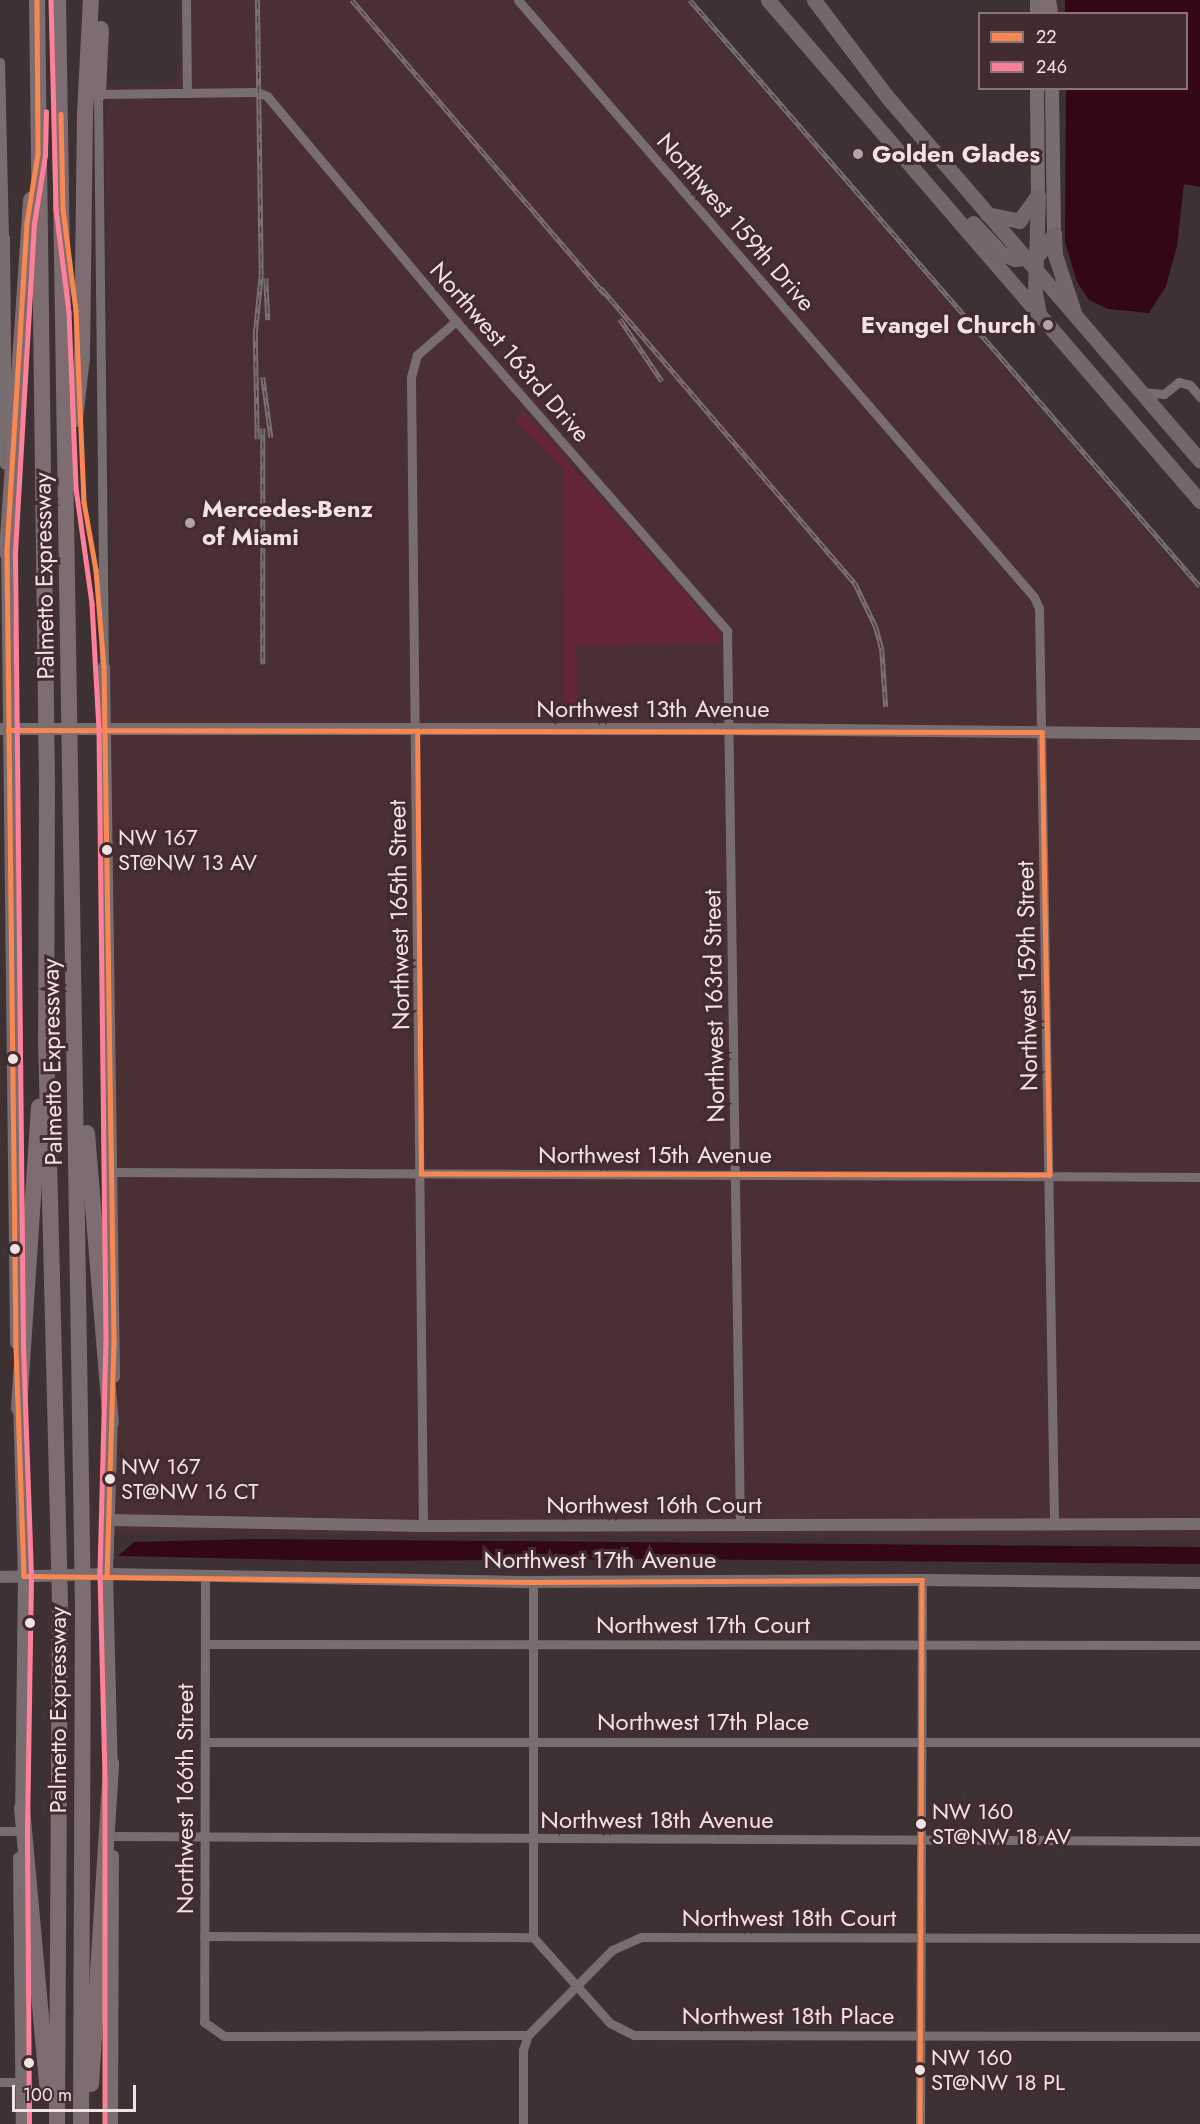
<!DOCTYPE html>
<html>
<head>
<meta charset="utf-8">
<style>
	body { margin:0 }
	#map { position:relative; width:1200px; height:2124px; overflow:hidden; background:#3d3134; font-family:Jost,sans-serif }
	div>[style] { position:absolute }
	.built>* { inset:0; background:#4a3035 }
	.green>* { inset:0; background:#652737 }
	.water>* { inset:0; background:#330715 }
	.minor>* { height:9px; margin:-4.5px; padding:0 4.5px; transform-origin:4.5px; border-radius:4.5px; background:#786e70 }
	.tertiary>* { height:12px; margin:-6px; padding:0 6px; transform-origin:6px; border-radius:6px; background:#786e70 }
	.secondary>* { height:14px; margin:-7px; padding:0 7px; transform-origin:7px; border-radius:7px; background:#786e70 }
	.primary>* { height:15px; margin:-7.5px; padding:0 7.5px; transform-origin:7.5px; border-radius:7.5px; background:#74676a }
	.motorway>* { height:16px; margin:-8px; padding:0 8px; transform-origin:8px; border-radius:8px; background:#7d6d70 }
	.rail>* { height:4.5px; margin-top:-2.25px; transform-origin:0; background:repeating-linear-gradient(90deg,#422c30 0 7px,#797071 0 14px); box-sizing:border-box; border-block:2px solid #797071 }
	.bus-1>* { height:4.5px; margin:-2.25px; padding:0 2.25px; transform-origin:2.25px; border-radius:2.25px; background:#f88751 }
	.bus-2>* { height:4.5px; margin:-2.25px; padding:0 2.25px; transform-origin:2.25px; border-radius:2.25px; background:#ff8098 }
	.dots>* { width:16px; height:16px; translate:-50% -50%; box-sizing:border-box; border:3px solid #422c30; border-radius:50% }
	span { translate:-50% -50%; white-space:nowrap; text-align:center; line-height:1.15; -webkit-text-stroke:6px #422c30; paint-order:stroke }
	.bus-label { font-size:22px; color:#f1e2e4 }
	.left { translate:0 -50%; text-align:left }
	.poi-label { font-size:24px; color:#f1e2e4; font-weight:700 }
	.right { translate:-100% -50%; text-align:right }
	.street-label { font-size:24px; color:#f1e2e4 }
	.legend { position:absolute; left:978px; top:12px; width:210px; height:78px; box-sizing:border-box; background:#422c30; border:2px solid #887578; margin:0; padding:8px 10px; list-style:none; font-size:18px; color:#f1e2e4 }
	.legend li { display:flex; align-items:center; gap:12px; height:30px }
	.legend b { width:30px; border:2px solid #887578 }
	.scale { position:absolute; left:12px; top:2085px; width:124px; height:27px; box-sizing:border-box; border:3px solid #f1e2e4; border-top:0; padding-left:8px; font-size:18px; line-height:21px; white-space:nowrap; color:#f1e2e4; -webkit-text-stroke:4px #422c30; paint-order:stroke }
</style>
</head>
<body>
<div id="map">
	<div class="built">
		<i style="clip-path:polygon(179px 0,685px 0,1200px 593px,1200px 1540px,99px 1534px,111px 556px,105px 132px,108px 87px,168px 86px,175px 82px,181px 65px)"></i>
		<i style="clip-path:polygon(0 1027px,2px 1149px,0 1149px)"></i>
	</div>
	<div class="green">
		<i style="clip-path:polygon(523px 411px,720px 633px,721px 644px,576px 645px,578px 718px,564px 719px,563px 469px,516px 422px)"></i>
	</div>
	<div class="water">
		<i style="clip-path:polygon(1065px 0,1200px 0,1200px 187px,1184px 184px,1177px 246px,1166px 286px,1149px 313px,1108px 309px,1089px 300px,1077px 282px,1065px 242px,1066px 89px,1186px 88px,1186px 14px,1065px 13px)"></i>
		<i style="clip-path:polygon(259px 1539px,1200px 1547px,1200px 1564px,662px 1559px,342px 1561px,118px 1556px,134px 1542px)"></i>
	</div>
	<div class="minor">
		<i style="left:186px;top:0;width:93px;rotate:89.4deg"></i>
		<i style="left:518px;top:0;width:789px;rotate:49.16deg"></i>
		<i style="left:1034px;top:597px;width:12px;rotate:66deg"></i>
		<i style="left:1039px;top:608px;width:916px;rotate:89.06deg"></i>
		<i style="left:0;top:62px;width:177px;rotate:88.7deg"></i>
		<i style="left:1141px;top:392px;width:23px;rotate:5deg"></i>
		<i style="left:1164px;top:394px;width:19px;rotate:-39deg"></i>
		<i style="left:1179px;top:382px;width:11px;rotate:15deg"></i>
		<i style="left:1190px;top:385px;width:16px;rotate:50deg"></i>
		<i style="left:104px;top:667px;width:573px;rotate:-90.6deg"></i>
		<i style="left:98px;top:94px;width:160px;rotate:-0.7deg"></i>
		<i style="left:258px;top:92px;width:10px;rotate:24deg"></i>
		<i style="left:267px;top:96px;width:294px;rotate:50deg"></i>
		<i style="left:456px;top:321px;width:412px;rotate:48.8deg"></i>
		<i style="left:727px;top:631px;width:894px;rotate:89.17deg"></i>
		<i style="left:111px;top:1172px;width:1089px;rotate:0.26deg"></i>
		<i style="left:423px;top:1526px;width:1149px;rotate:-90.6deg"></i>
		<i style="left:411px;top:377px;width:23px;rotate:-75deg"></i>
		<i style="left:417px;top:355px;width:52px;rotate:-41.1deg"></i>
		<i style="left:205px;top:1575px;width:447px;rotate:90.1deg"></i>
		<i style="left:204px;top:2022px;width:24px;rotate:35deg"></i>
		<i style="left:224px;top:2036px;width:304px;rotate:-0.2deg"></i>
		<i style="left:533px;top:1582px;width:355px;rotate:90deg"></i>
		<i style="left:533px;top:1937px;width:115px;rotate:48.2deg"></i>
		<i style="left:610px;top:2023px;width:27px;rotate:27deg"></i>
		<i style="left:634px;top:2035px;width:566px;rotate:0.1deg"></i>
		<i style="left:205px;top:1644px;width:995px;rotate:0.06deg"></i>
		<i style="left:205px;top:1742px;width:995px"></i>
		<i style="left:0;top:1831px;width:19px"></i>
		<i style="left:113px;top:1836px;width:1087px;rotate:0.26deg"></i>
		<i style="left:204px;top:1936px;width:329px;rotate:0.2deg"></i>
		<i style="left:0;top:2082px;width:22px"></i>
		<i style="left:523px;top:2124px;width:74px;rotate:-90deg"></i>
		<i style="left:523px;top:2050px;width:16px;rotate:-72deg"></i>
		<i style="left:528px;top:2035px;width:120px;rotate:-45.3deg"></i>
		<i style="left:612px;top:1950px;width:32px;rotate:-24deg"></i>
		<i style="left:641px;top:1937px;width:559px;rotate:0.1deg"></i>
		<i style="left:920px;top:2124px;width:544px;rotate:-89.79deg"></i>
	</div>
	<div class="tertiary">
		<i style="left:0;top:239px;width:4px"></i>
		<i style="left:4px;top:239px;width:225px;rotate:89.5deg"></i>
		<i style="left:7px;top:545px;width:798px;rotate:89.35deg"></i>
		<i style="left:104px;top:667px;width:710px;rotate:89.19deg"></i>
		<i style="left:1px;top:729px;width:727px"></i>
		<i style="left:728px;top:729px;width:472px;rotate:0.6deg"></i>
		<i style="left:19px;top:1400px;width:176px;rotate:88.4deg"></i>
		<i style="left:24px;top:1576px;width:238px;rotate:90.7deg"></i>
		<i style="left:112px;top:1415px;width:159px;rotate:91.8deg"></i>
		<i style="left:107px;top:1574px;width:198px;rotate:88.6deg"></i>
		<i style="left:109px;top:1520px;width:314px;rotate:1.1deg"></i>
		<i style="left:423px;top:1526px;width:777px;rotate:-0.15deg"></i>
		<i style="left:0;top:1577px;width:107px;rotate:-1.6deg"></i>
		<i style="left:107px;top:1574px;width:426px;rotate:1.1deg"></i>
		<i style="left:533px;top:1582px;width:389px;rotate:-0.3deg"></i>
		<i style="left:922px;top:1580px;width:278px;rotate:0.6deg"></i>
		<i style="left:19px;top:1858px;width:266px;rotate:89.4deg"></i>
		<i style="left:112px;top:2124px;width:268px;rotate:-89.8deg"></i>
	</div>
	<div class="secondary">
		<i style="left:1037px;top:14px;width:14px;rotate:-90deg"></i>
		<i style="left:1037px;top:88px;width:108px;rotate:89.5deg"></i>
		<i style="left:1052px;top:88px;width:146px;rotate:89.2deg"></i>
	</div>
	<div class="primary">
		<i style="left:768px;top:0;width:662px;rotate:49.23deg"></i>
		<i style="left:814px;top:0;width:124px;rotate:52.9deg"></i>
		<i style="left:889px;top:99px;width:477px;rotate:49.3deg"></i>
		<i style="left:1038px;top:196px;width:96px;rotate:91.8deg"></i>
		<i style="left:1035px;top:292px;width:22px;rotate:80deg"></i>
		<i style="left:987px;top:214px;width:33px;rotate:12deg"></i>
		<i style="left:1019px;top:221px;width:29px;rotate:-54deg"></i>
		<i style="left:973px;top:223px;width:42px;rotate:46.9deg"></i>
		<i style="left:1002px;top:254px;width:14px;rotate:21deg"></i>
		<i style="left:1015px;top:259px;width:22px;rotate:-8deg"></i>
		<i style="left:1037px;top:256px;width:28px;rotate:-52deg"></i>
		<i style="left:1054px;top:234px;width:21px;rotate:87deg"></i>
		<i style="left:1055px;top:255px;width:60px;rotate:71.6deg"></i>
	</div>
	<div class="motorway">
		<i style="left:37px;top:0;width:784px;rotate:89.27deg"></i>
		<i style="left:47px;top:784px;width:254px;rotate:90.2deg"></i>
		<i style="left:46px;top:1038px;width:564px;rotate:88.58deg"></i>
		<i style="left:60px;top:1602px;width:522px;rotate:90.33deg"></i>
		<i style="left:58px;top:0;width:1601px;rotate:89.11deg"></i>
		<i style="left:83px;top:1601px;width:523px;rotate:90.22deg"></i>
		<i style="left:1048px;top:0;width:12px;rotate:81deg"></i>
		<i style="left:98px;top:94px;width:65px;rotate:-87.4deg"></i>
		<i style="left:75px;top:419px;width:61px;rotate:-83.5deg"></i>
		<i style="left:82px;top:358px;width:245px;rotate:-89.3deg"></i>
		<i style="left:85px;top:113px;width:113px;rotate:-87deg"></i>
		<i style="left:7px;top:552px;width:353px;rotate:-86.1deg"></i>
		<i style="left:87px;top:1133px;width:290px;rotate:85.3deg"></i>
		<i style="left:19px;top:1408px;width:302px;rotate:-86.2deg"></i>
		<i style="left:22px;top:1808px;width:278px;rotate:84.8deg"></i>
		<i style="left:91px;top:2084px;width:321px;rotate:-86.4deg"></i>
	</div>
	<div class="rail">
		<i style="left:352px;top:0;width:388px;rotate:49.3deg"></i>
		<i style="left:690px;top:0;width:777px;rotate:48.97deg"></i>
		<i style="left:266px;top:278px;width:42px;rotate:87.3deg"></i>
		<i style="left:601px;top:288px;width:389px;rotate:49.3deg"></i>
		<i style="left:855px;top:583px;width:49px;rotate:64.5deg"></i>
		<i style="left:876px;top:627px;width:24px;rotate:75deg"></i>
		<i style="left:882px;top:650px;width:57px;rotate:86deg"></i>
		<i style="left:620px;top:319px;width:75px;rotate:55.9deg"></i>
		<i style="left:263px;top:377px;width:61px;rotate:82.4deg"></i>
		<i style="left:263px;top:428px;width:236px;rotate:90deg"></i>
		<i style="left:257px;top:439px;width:105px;rotate:-91.1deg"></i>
		<i style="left:255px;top:334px;width:59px;rotate:-84.2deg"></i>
		<i style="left:261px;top:275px;width:275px;rotate:-90.8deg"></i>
	</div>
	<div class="bus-1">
		<i style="left:37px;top:0;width:154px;rotate:89.6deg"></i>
		<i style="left:38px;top:154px;width:70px;rotate:99.1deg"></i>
		<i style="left:27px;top:223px;width:330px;rotate:93.5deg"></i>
		<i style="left:7px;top:552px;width:795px;rotate:89.35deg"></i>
		<i style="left:16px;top:1347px;width:229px;rotate:88deg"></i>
		<i style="left:24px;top:1576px;width:509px;rotate:0.68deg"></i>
		<i style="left:533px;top:1582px;width:389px;rotate:-0.3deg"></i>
		<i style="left:922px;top:1580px;width:544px;rotate:90.21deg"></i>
		<i style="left:61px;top:114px;width:95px;rotate:88.8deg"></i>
		<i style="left:63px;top:209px;width:103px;rotate:82.7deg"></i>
		<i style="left:76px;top:311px;width:191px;rotate:87.6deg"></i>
		<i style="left:84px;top:502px;width:69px;rotate:80deg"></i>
		<i style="left:96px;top:570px;width:97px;rotate:85.3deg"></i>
		<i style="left:104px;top:667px;width:675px;rotate:89.15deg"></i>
		<i style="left:114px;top:1342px;width:232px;rotate:91.7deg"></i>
		<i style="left:8px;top:730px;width:1034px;rotate:0.11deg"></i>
		<i style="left:1042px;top:732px;width:443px;rotate:89deg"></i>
		<i style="left:1050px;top:1175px;width:629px;rotate:-179.91deg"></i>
		<i style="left:421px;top:1174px;width:443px;rotate:-90.5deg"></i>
	</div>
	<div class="bus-2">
		<i style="left:51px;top:0;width:209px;rotate:88.6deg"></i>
		<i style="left:56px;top:209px;width:104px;rotate:82.8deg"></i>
		<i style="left:69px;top:312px;width:176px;rotate:87.7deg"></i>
		<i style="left:76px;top:488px;width:117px;rotate:82.1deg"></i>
		<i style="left:92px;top:604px;width:126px;rotate:86.8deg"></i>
		<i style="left:99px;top:730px;width:612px;rotate:89.34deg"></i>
		<i style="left:106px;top:1342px;width:232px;rotate:91.5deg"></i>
		<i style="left:100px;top:1574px;width:210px;rotate:88.6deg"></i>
		<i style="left:105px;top:1784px;width:340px;rotate:90deg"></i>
		<i style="left:29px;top:2124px;width:293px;rotate:-90.4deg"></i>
		<i style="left:27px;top:1831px;width:255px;rotate:-89.1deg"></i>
		<i style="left:31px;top:1576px;width:229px;rotate:-92deg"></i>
		<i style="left:23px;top:1347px;width:795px;rotate:-90.58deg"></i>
		<i style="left:15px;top:552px;width:329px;rotate:-86.7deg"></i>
		<i style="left:34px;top:224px;width:70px;rotate:-80.9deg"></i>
		<i style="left:45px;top:155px;width:43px;rotate:-88.7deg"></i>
	</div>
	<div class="dots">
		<i style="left:858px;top:154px;background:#b2a4a6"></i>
		<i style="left:1048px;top:325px;background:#b2a4a6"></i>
		<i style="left:190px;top:523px;background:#b2a4a6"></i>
		<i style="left:107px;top:850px;background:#f1e2e4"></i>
		<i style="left:13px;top:1059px;background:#f1e2e4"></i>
		<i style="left:15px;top:1249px;background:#f1e2e4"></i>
		<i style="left:110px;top:1479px;background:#f1e2e4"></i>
		<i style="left:30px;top:1623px;background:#f1e2e4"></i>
		<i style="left:921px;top:1824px;background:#f1e2e4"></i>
		<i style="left:29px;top:2063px;background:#f1e2e4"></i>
		<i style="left:920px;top:2070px;background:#f1e2e4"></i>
	</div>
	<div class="bus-label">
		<span class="left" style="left:118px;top:850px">NW 167<br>ST@NW 13 AV</span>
		<span class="left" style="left:121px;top:1479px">NW 167<br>ST@NW 16 CT</span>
		<span class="left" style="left:932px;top:1824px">NW 160<br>ST@NW 18 AV</span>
		<span class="left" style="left:931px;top:2070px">NW 160<br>ST@NW 18 PL</span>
	</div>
	<div class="poi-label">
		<span class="left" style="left:872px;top:154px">Golden Glades</span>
		<span class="right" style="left:1036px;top:325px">Evangel Church</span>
		<span class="left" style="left:202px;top:523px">Mercedes-Benz<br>of Miami</span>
	</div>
	<div class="street-label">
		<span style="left:736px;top:222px;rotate:49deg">Northwest 159th Drive</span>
		<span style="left:510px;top:352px;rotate:49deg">Northwest 163rd Drive</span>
		<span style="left:44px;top:576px;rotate:-91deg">Palmetto Expressway</span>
		<span style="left:653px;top:709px">Northwest 13th Avenue</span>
		<span style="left:399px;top:915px;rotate:-91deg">Northwest 165th Street</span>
		<span style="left:1027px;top:976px;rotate:-91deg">Northwest 159th Street</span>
		<span style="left:714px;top:1006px;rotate:-91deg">Northwest 163rd Street</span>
		<span style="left:52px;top:1062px;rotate:-91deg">Palmetto Expressway</span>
		<span style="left:655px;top:1155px">Northwest 15th Avenue</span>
		<span style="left:654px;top:1505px">Northwest 16th Court</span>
		<span style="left:600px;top:1560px">Northwest 17th Avenue</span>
		<span style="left:703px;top:1625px">Northwest 17th Court</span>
		<span style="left:58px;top:1710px;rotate:-90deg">Palmetto Expressway</span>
		<span style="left:703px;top:1722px">Northwest 17th Place</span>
		<span style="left:185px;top:1799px;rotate:-90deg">Northwest 166th Street</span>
		<span style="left:657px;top:1820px">Northwest 18th Avenue</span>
		<span style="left:789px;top:1918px">Northwest 18th Court</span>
		<span style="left:788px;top:2016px">Northwest 18th Place</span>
	</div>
	<ul class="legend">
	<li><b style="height:8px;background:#f88751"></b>22</li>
	<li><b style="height:8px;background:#ff8098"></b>246</li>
	</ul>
	<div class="scale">100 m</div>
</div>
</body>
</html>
